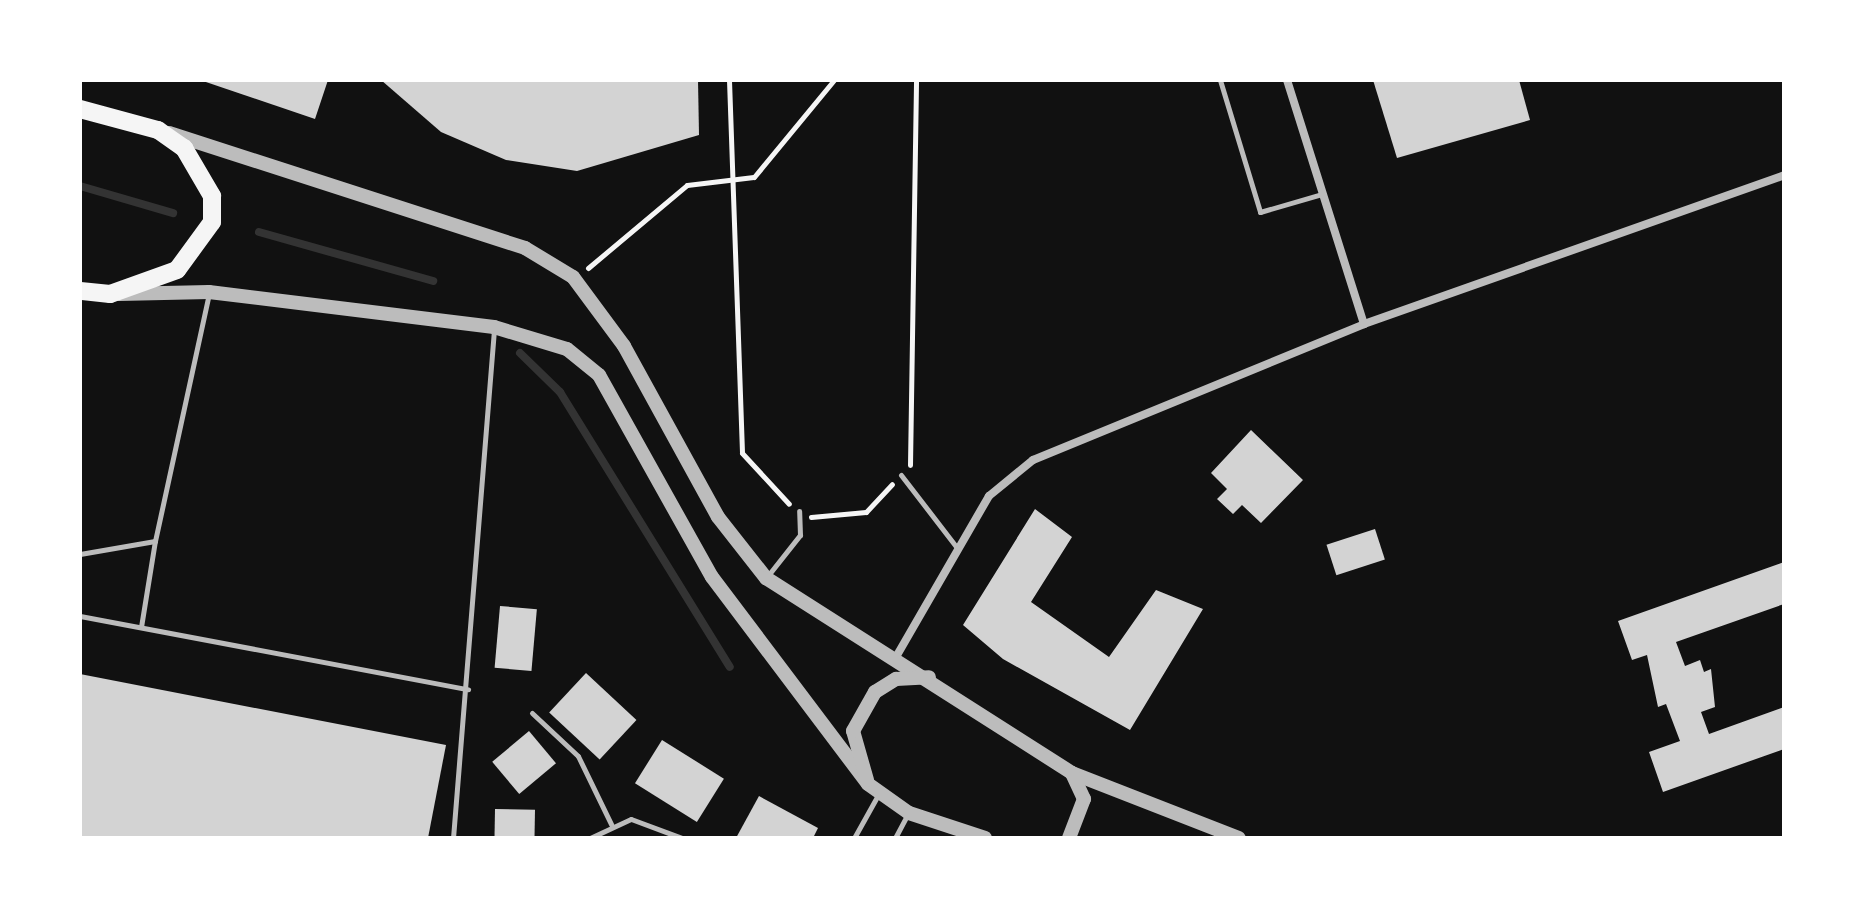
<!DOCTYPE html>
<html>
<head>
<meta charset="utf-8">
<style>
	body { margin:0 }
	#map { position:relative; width:1864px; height:918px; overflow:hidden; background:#111; font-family:Literata,serif }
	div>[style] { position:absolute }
	.stream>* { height:8px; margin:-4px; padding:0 4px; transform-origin:4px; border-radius:4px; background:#333 }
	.building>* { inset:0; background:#d3d3d3; transform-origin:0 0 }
	.path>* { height:5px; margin:-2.5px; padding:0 2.5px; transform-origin:2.5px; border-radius:2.5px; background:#f5f5f5 }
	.service>* { height:5px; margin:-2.5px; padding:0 2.5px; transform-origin:2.5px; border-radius:2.5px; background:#bcbcbc }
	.minor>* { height:8px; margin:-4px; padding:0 4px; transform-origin:4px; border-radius:4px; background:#bcbcbc }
	.tertiary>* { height:14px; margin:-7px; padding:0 7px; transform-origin:7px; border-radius:7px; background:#bcbcbc }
	.primary>* { height:18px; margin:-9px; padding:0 9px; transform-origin:9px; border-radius:9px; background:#f5f5f5 }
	span { translate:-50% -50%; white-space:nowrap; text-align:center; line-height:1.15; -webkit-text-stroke:6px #fff; paint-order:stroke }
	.frame { position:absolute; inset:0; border:82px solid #fff; pointer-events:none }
</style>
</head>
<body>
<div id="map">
	<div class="stream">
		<i style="left:80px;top:186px;width:97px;rotate:16.2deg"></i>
		<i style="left:259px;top:232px;width:181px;rotate:15.7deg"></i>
		<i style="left:520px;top:353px;width:56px;rotate:44.3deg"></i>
		<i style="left:560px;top:392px;width:323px;rotate:58.3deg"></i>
	</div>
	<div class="building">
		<i style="clip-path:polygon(200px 80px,328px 80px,315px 119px)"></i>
		<i style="clip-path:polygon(381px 80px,698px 80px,699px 135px,577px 171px,506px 160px,441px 132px)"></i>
		<i style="clip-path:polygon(1373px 80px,1519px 80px,1530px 120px,1397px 158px)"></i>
		<i style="clip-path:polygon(1251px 430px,1303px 480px,1261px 523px,1242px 505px,1233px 514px,1217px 499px,1227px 489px,1211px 473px)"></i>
		<i style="clip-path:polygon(1035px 509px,1072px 537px,1031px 602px,1109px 657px,1156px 590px,1203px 609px,1130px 730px,1003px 659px,963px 625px)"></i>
		<i style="left:1375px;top:529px;width:32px;height:51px;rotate:72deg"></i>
		<i style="clip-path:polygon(1784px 562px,1784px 604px,1676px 642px,1685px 666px,1700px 660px,1704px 672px,1711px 669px,1715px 707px,1701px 712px,1709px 734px,1784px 707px,1784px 749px,1663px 792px,1649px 752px,1680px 741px,1666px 704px,1658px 707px,1647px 655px,1632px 660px,1618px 621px)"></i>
		<i style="left:500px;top:606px;width:37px;height:62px;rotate:5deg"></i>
		<i style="left:586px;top:673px;width:69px;height:54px;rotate:43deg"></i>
		<i style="clip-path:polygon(80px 674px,446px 745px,428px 838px,80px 838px)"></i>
		<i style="left:529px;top:731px;width:42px;height:48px;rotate:50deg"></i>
		<i style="left:662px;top:740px;width:73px;height:51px;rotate:32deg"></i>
		<i style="clip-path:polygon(759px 796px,818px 828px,813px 838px,736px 838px)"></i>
		<i style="left:495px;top:809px;width:40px;height:29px;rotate:1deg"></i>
	</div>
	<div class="path">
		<i style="left:729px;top:80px;width:373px;rotate:88deg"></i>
		<i style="left:742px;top:453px;width:69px;rotate:47.3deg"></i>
		<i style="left:588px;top:268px;width:129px;rotate:-40deg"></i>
		<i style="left:687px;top:185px;width:67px;rotate:-6.8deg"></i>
		<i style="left:754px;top:177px;width:126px;rotate:-50.5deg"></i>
		<i style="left:910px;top:465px;width:385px;rotate:-89.1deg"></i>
		<i style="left:811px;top:517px;width:55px;rotate:-5.2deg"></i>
		<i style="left:866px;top:512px;width:38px;rotate:-47deg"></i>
	</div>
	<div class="service">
		<i style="left:1220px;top:80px;width:138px;rotate:73.1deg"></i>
		<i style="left:1260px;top:212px;width:65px;rotate:-16.2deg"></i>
		<i style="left:901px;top:475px;width:93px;rotate:52.4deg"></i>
		<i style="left:80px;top:554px;width:76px;rotate:-9.8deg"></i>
		<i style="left:155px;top:541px;width:254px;rotate:-77.7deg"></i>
		<i style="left:766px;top:578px;width:55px;rotate:-51.7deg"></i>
		<i style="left:800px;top:535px;width:24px;rotate:-92deg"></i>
		<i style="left:80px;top:616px;width:395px;rotate:10.7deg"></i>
		<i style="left:141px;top:627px;width:87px;rotate:-80.8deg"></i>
		<i style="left:532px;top:713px;width:63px;rotate:43.1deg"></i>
		<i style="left:578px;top:756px;width:76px;rotate:64.1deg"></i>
		<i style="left:453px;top:838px;width:511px;rotate:-85.39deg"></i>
		<i style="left:590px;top:838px;width:45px;rotate:-24.9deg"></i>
		<i style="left:631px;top:819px;width:54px;rotate:20.4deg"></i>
		<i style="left:854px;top:838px;width:51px;rotate:-60.9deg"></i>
		<i style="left:895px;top:838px;width:27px;rotate:-62deg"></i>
	</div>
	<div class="minor">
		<i style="left:1287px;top:80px;width:256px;rotate:72.5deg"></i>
		<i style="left:896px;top:657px;width:186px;rotate:-60deg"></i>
		<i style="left:989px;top:496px;width:57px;rotate:-39.3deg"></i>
		<i style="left:1033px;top:460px;width:358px;rotate:-22.3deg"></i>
		<i style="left:1364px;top:324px;width:446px;rotate:-19.5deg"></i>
	</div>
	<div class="tertiary">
		<i style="left:169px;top:133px;width:374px;rotate:17.9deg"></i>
		<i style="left:525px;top:248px;width:56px;rotate:31.1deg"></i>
		<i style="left:573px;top:277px;width:86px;rotate:53.5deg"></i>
		<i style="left:624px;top:346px;width:195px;rotate:61.2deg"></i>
		<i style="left:718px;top:517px;width:78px;rotate:51.8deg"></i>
		<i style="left:766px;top:578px;width:363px;rotate:32.5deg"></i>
		<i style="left:1072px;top:773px;width:179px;rotate:21.3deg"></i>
		<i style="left:119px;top:294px;width:90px;rotate:-1.3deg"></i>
		<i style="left:209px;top:292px;width:287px;rotate:7deg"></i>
		<i style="left:494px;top:327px;width:76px;rotate:16.8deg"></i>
		<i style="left:567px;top:349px;width:41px;rotate:39.1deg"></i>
		<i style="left:599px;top:375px;width:231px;rotate:60.8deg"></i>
		<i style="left:712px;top:577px;width:259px;rotate:53deg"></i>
		<i style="left:868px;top:784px;width:50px;rotate:35.3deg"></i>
		<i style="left:909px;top:813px;width:80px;rotate:18.2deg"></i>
		<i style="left:867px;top:780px;width:51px;rotate:-105.9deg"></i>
		<i style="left:853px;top:731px;width:45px;rotate:-60.6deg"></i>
		<i style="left:875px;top:692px;width:25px;rotate:-32deg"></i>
		<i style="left:896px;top:679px;width:33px;rotate:-3deg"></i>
		<i style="left:1069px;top:838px;width:42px;rotate:-69deg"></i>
		<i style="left:1084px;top:799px;width:29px;rotate:-115deg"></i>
	</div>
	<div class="primary">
		<i style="left:80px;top:109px;width:81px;rotate:15.1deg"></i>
		<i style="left:158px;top:130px;width:32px;rotate:35deg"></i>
		<i style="left:184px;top:148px;width:56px;rotate:59.7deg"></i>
		<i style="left:212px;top:196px;width:26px;rotate:90deg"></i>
		<i style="left:212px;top:222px;width:59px;rotate:126.1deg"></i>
		<i style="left:177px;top:270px;width:71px;rotate:160.3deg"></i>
		<i style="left:110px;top:294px;width:30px;rotate:-174deg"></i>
	</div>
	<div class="frame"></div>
</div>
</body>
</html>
